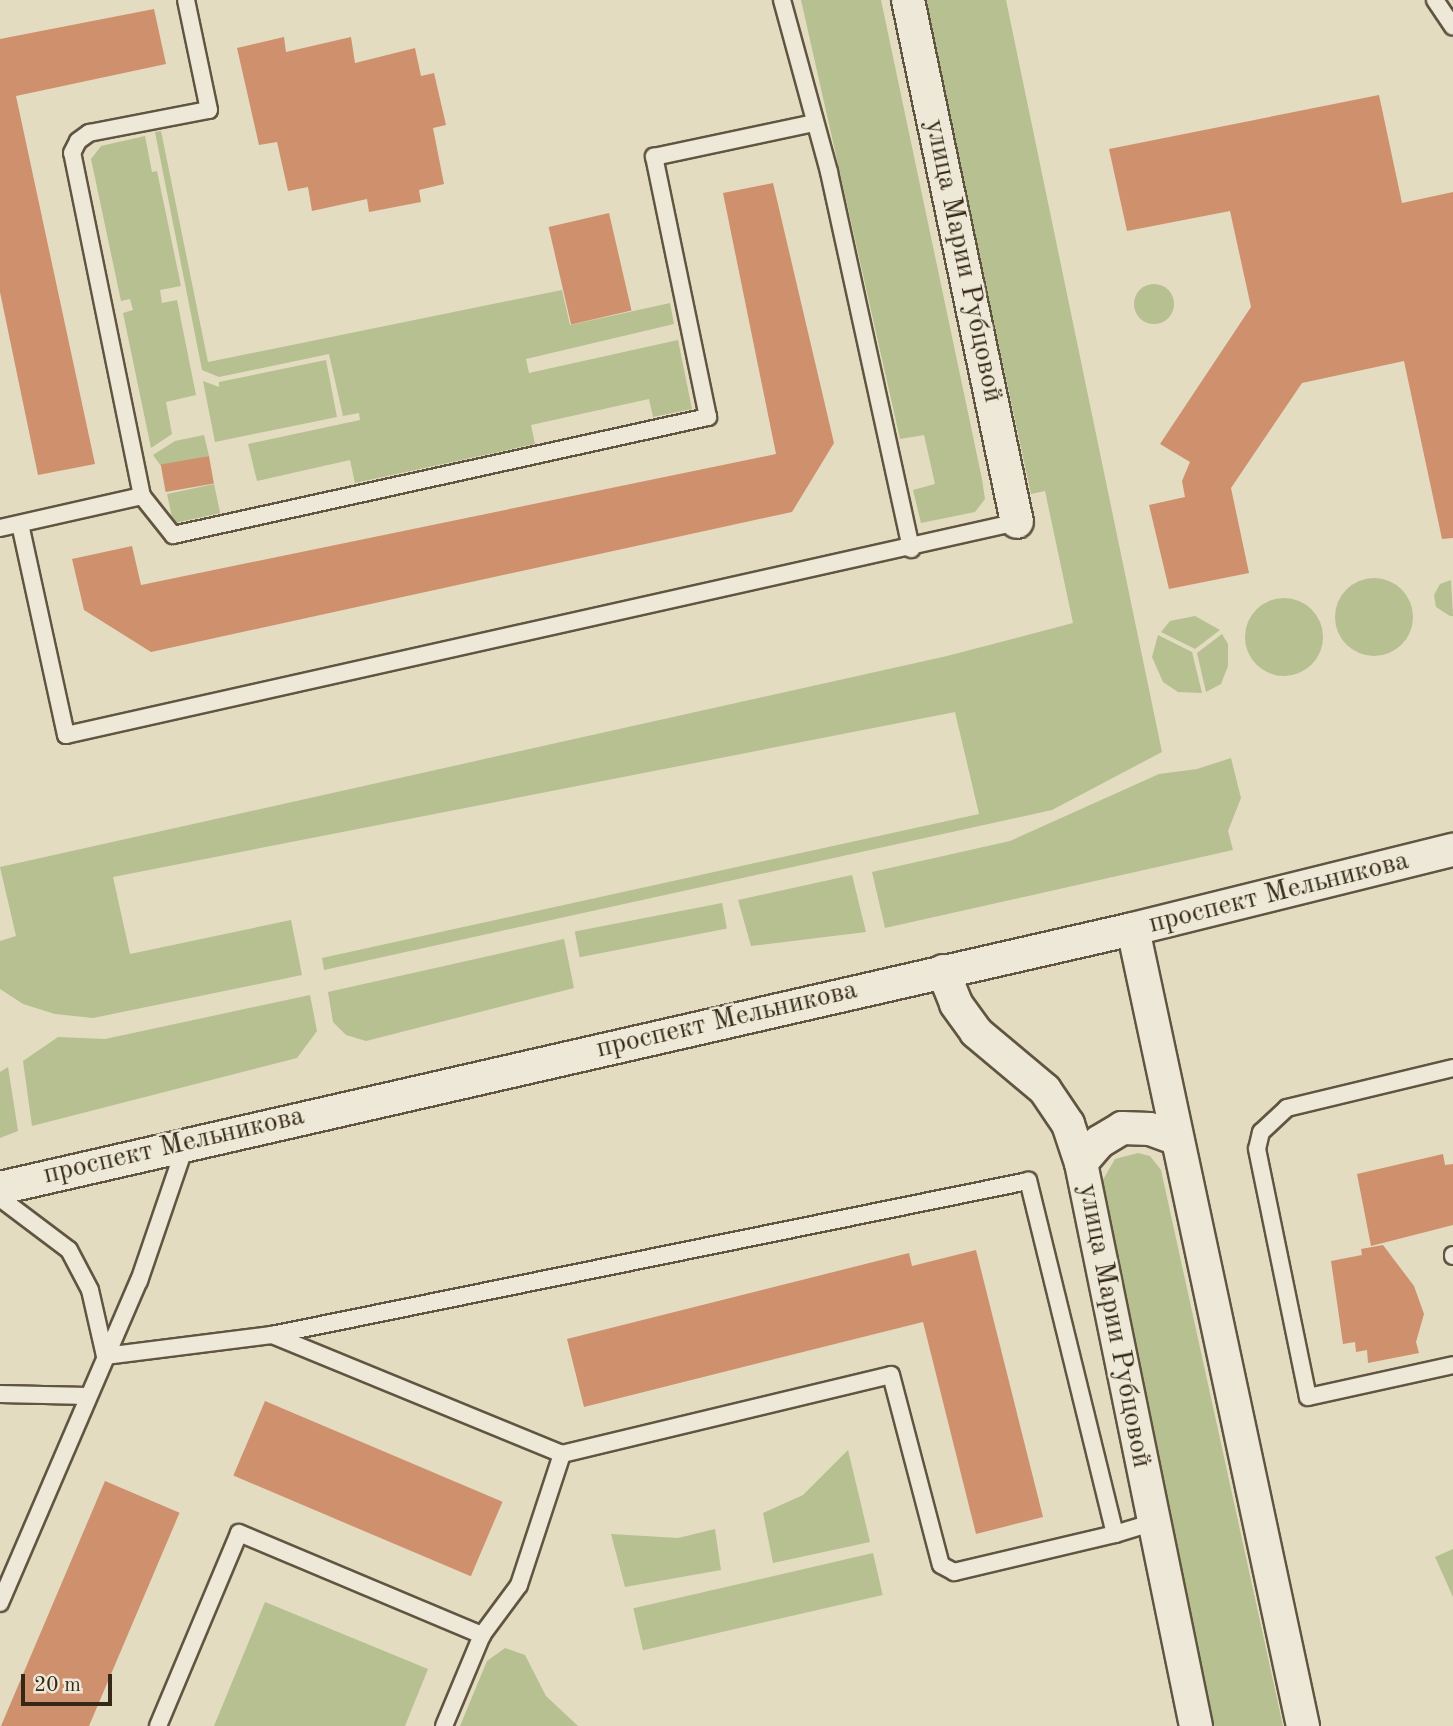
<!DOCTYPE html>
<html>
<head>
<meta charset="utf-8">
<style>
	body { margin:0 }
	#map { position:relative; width:1453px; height:1726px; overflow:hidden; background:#e3dcc1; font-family:"Old Standard TT",serif }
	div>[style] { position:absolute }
	.green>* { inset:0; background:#b6c091; transform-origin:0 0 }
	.round { border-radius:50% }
	.building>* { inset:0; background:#cf906e; transform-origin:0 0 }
	.roads { filter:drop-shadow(2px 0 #615541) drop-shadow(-2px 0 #615541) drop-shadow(0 2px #615541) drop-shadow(0 -2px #615541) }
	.service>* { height:16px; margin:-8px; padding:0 8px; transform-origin:8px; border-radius:8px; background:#ede8d7 }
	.minor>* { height:32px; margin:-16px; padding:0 16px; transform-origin:16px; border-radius:16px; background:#ede8d7 }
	span { translate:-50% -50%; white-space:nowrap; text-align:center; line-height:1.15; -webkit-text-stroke:5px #ede8d7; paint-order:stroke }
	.street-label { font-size:28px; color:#362816 }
	.scale { position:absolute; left:21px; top:1674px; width:91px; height:32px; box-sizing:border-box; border:4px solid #362816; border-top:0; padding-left:9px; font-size:21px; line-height:24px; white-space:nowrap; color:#362816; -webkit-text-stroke:5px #ede8d7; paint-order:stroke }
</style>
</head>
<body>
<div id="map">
	<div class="green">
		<i style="clip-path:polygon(801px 0,881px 0,982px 479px,985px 499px,975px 512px,921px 523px,913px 490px,935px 484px,924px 435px,900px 439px)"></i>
		<i style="clip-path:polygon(924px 0,1006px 0,1162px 752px,1052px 810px,324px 970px,322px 958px,979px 814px,955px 712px,113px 877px,130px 954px,291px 920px,302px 975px,93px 1018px,55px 1014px,23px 1004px,0 989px,0 941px,16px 936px,0 867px,947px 656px,1073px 623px,1045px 491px,1031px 494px)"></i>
		<i style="clip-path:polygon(161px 131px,208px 362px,562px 290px,570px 325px,670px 303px,674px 324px,526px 359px,529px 373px,678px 340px,692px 409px,653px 417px,649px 399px,531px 425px,535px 444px,355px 483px,350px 460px,257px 481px,248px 444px,360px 420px,359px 413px,343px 416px,329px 354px,219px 377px,202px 370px,155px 132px)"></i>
		<i style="clip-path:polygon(145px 136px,152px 172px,157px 171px,181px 286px,160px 290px,162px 303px,177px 300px,196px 395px,166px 402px,172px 434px,151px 448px,123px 313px,133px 310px,130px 299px,121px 301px,91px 159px,101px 146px)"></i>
		<i class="round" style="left:1134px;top:284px;width:40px;height:40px"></i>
		<i style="clip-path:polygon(326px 360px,337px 417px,215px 442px,203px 381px,219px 387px,219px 382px)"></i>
		<i style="clip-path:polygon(204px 435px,209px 456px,161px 466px,153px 455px,175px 441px)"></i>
		<i style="left:214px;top:484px;width:30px;height:48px;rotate:78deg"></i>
		<i class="round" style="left:1335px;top:578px;width:78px;height:78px"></i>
		<i style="clip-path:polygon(1451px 580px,1453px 616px,1450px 616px,1436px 607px,1434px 595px,1440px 584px)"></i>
		<i class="round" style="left:1245px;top:598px;width:78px;height:78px"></i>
		<i style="clip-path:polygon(1195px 616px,1220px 630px,1195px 649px,1161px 632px,1170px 621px)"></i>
		<i style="clip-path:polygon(1222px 634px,1228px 644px,1228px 666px,1221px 684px,1206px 692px,1197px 653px)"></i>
		<i style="clip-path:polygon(1158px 635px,1192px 652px,1202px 693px,1178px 692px,1163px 682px,1152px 657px)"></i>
		<i style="clip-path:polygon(1231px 758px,1241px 798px,1228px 831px,1233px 850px,885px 928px,872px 872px,1010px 841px,1159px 774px,1197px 769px)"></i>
		<i style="clip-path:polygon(852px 875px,866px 932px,751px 946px,738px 900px)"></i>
		<i style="left:722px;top:903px;width:26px;height:150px;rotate:79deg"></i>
		<i style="clip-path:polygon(564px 939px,574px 988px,366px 1041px,346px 1035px,333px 1022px,328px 992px)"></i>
		<i style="clip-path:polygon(310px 995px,317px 1031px,297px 1058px,32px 1126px,23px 1061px,58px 1037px,105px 1039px)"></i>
		<i style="clip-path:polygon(8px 1067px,18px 1131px,0 1138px,0 1072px)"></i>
		<i style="clip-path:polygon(1138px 1153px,1150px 1156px,1161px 1170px,1283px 1726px,1213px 1726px,1101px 1183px,1115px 1159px)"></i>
		<i style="clip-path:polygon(848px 1450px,870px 1542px,773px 1563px,763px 1513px,803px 1495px)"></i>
		<i style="clip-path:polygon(715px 1529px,721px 1570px,625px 1587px,611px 1534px,678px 1538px)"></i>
		<i style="clip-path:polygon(1453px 1549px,1453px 1597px,1435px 1557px)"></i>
		<i style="left:873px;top:1553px;width:43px;height:246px;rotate:77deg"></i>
		<i style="clip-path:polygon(265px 1602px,428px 1669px,405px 1726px,214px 1726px)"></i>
		<i style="clip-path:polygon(505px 1648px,525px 1655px,546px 1696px,578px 1726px,460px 1726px,487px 1661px)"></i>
	</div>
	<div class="building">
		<i style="clip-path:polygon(154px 9px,166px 64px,16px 96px,95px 464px,38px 475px,0 292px,0 39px)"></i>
		<i style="clip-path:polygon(284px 37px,286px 52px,351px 37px,355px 63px,415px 48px,421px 76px,434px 73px,446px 125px,433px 128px,444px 184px,419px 190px,421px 202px,369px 212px,367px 199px,312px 211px,308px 187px,288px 191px,277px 142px,259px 145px,237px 48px)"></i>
		<i style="clip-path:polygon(1379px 95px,1402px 203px,1453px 192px,1453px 538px,1442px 539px,1404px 361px,1302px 383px,1231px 488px,1249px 573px,1169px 589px,1149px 505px,1185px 497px,1182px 481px,1190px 462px,1160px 444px,1251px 307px,1230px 211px,1127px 231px,1109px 149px)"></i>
		<i style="clip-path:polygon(773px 183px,834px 443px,792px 512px,151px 652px,84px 610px,72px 559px,132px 546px,141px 585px,776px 454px,723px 193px)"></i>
		<i style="left:609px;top:213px;width:100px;height:62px;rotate:77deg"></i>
		<i style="left:209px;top:456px;width:28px;height:49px;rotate:80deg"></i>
		<i style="clip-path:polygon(1443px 1154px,1445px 1165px,1453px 1164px,1453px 1225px,1371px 1246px,1357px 1174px)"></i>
		<i style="clip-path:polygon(1383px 1245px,1414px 1286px,1424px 1314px,1416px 1342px,1419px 1353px,1368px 1363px,1367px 1350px,1356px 1352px,1355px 1342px,1343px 1344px,1331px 1261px,1362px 1255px,1361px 1249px)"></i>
		<i style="clip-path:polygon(976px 1250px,1043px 1517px,976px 1534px,923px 1322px,584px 1407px,567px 1339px,909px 1253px,912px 1266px)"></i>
		<i style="left:265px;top:1401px;width:258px;height:81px;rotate:23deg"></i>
		<i style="left:105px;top:1481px;width:81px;height:267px;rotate:23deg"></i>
	</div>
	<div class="roads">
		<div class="service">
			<i style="left:782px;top:0;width:178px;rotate:74.7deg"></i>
			<i style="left:829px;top:172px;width:386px;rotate:77.7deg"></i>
			<i style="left:1435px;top:0;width:32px;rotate:56deg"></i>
			<i style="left:142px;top:496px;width:350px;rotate:-101.5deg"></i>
			<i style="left:72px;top:153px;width:13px;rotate:-63deg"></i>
			<i style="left:78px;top:141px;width:14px;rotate:-36deg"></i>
			<i style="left:89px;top:133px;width:122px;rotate:-10.9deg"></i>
			<i style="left:209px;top:110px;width:112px;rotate:-101.8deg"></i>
			<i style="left:20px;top:524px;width:216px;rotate:77.7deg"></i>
			<i style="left:66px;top:735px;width:975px;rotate:-12.62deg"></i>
			<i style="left:0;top:528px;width:146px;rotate:-12.7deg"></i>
			<i style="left:142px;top:496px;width:50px;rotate:51.5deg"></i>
			<i style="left:173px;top:535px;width:548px;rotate:-12.44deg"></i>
			<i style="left:708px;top:417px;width:266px;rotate:-101.7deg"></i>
			<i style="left:654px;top:157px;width:164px;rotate:-12deg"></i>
			<i style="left:1453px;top:1068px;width:171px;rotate:166.5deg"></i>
			<i style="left:1287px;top:1108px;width:35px;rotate:137deg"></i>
			<i style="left:1261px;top:1132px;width:17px;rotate:103deg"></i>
			<i style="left:1257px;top:1149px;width:253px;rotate:78.4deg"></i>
			<i style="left:1308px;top:1397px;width:148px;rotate:-12.4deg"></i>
			<i style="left:0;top:1198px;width:86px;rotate:37deg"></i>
			<i style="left:69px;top:1250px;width:45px;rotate:62.3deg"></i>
			<i style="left:90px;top:1290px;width:68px;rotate:77.2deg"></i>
			<i style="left:105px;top:1356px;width:168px;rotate:-7.2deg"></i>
			<i style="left:272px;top:1335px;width:313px;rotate:22.3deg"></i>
			<i style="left:562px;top:1454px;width:338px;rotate:-13.5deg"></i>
			<i style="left:891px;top:1375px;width:196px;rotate:75.3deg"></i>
			<i style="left:941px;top:1565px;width:15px;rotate:28deg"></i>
			<i style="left:954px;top:1572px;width:165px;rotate:-13.3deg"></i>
			<i style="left:1115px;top:1534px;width:364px;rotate:-103.8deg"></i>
			<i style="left:1028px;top:1181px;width:772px;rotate:168.49deg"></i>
			<i style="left:1453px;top:1255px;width:1px;rotate:90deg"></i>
			<i style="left:0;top:1394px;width:88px;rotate:1.3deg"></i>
			<i style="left:1115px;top:1534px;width:39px;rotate:-17deg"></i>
			<i style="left:0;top:1603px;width:351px;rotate:-66.7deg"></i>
			<i style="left:139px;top:1281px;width:145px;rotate:-71.1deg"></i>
			<i style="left:158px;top:1726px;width:209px;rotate:-67.2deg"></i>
			<i style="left:239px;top:1533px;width:264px;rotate:22.8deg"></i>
			<i style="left:444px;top:1726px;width:99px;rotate:-67.3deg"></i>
			<i style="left:482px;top:1635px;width:62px;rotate:-53.5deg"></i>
			<i style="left:519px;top:1585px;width:138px;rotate:-71.8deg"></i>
		</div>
		<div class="minor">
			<i style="left:908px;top:0;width:533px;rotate:78.21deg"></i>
			<i style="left:1133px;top:929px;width:815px;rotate:77.96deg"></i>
			<i style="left:943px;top:971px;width:35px;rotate:68deg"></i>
			<i style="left:956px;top:1004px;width:34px;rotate:54deg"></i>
			<i style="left:976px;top:1032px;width:90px;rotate:40deg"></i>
			<i style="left:1045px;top:1090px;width:41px;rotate:55.9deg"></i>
			<i style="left:1068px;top:1124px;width:41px;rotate:71.6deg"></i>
			<i style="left:1081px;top:1163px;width:575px;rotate:78.46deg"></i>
			<i style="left:1081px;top:1163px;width:28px;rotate:-49deg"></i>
			<i style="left:1099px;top:1142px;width:27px;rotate:-31deg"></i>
			<i style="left:1122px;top:1128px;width:28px;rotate:2deg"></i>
			<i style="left:1150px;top:1129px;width:27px;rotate:20deg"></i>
			<i style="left:0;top:1188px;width:1162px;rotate:-12.88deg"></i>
			<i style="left:1133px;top:929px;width:330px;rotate:-13.9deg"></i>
		</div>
	</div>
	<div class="street-label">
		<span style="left:963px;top:261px;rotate:78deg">улица Марии Рубцовой</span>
		<span style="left:1279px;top:893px;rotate:-14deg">проспект Мельникова</span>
		<span style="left:727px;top:1020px;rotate:-13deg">проспект Мельникова</span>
		<span style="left:174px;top:1146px;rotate:-13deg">проспект Мельникова</span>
		<span style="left:1114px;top:1326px;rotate:79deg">улица Марии Рубцовой</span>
	</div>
	<div class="scale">20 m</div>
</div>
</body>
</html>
